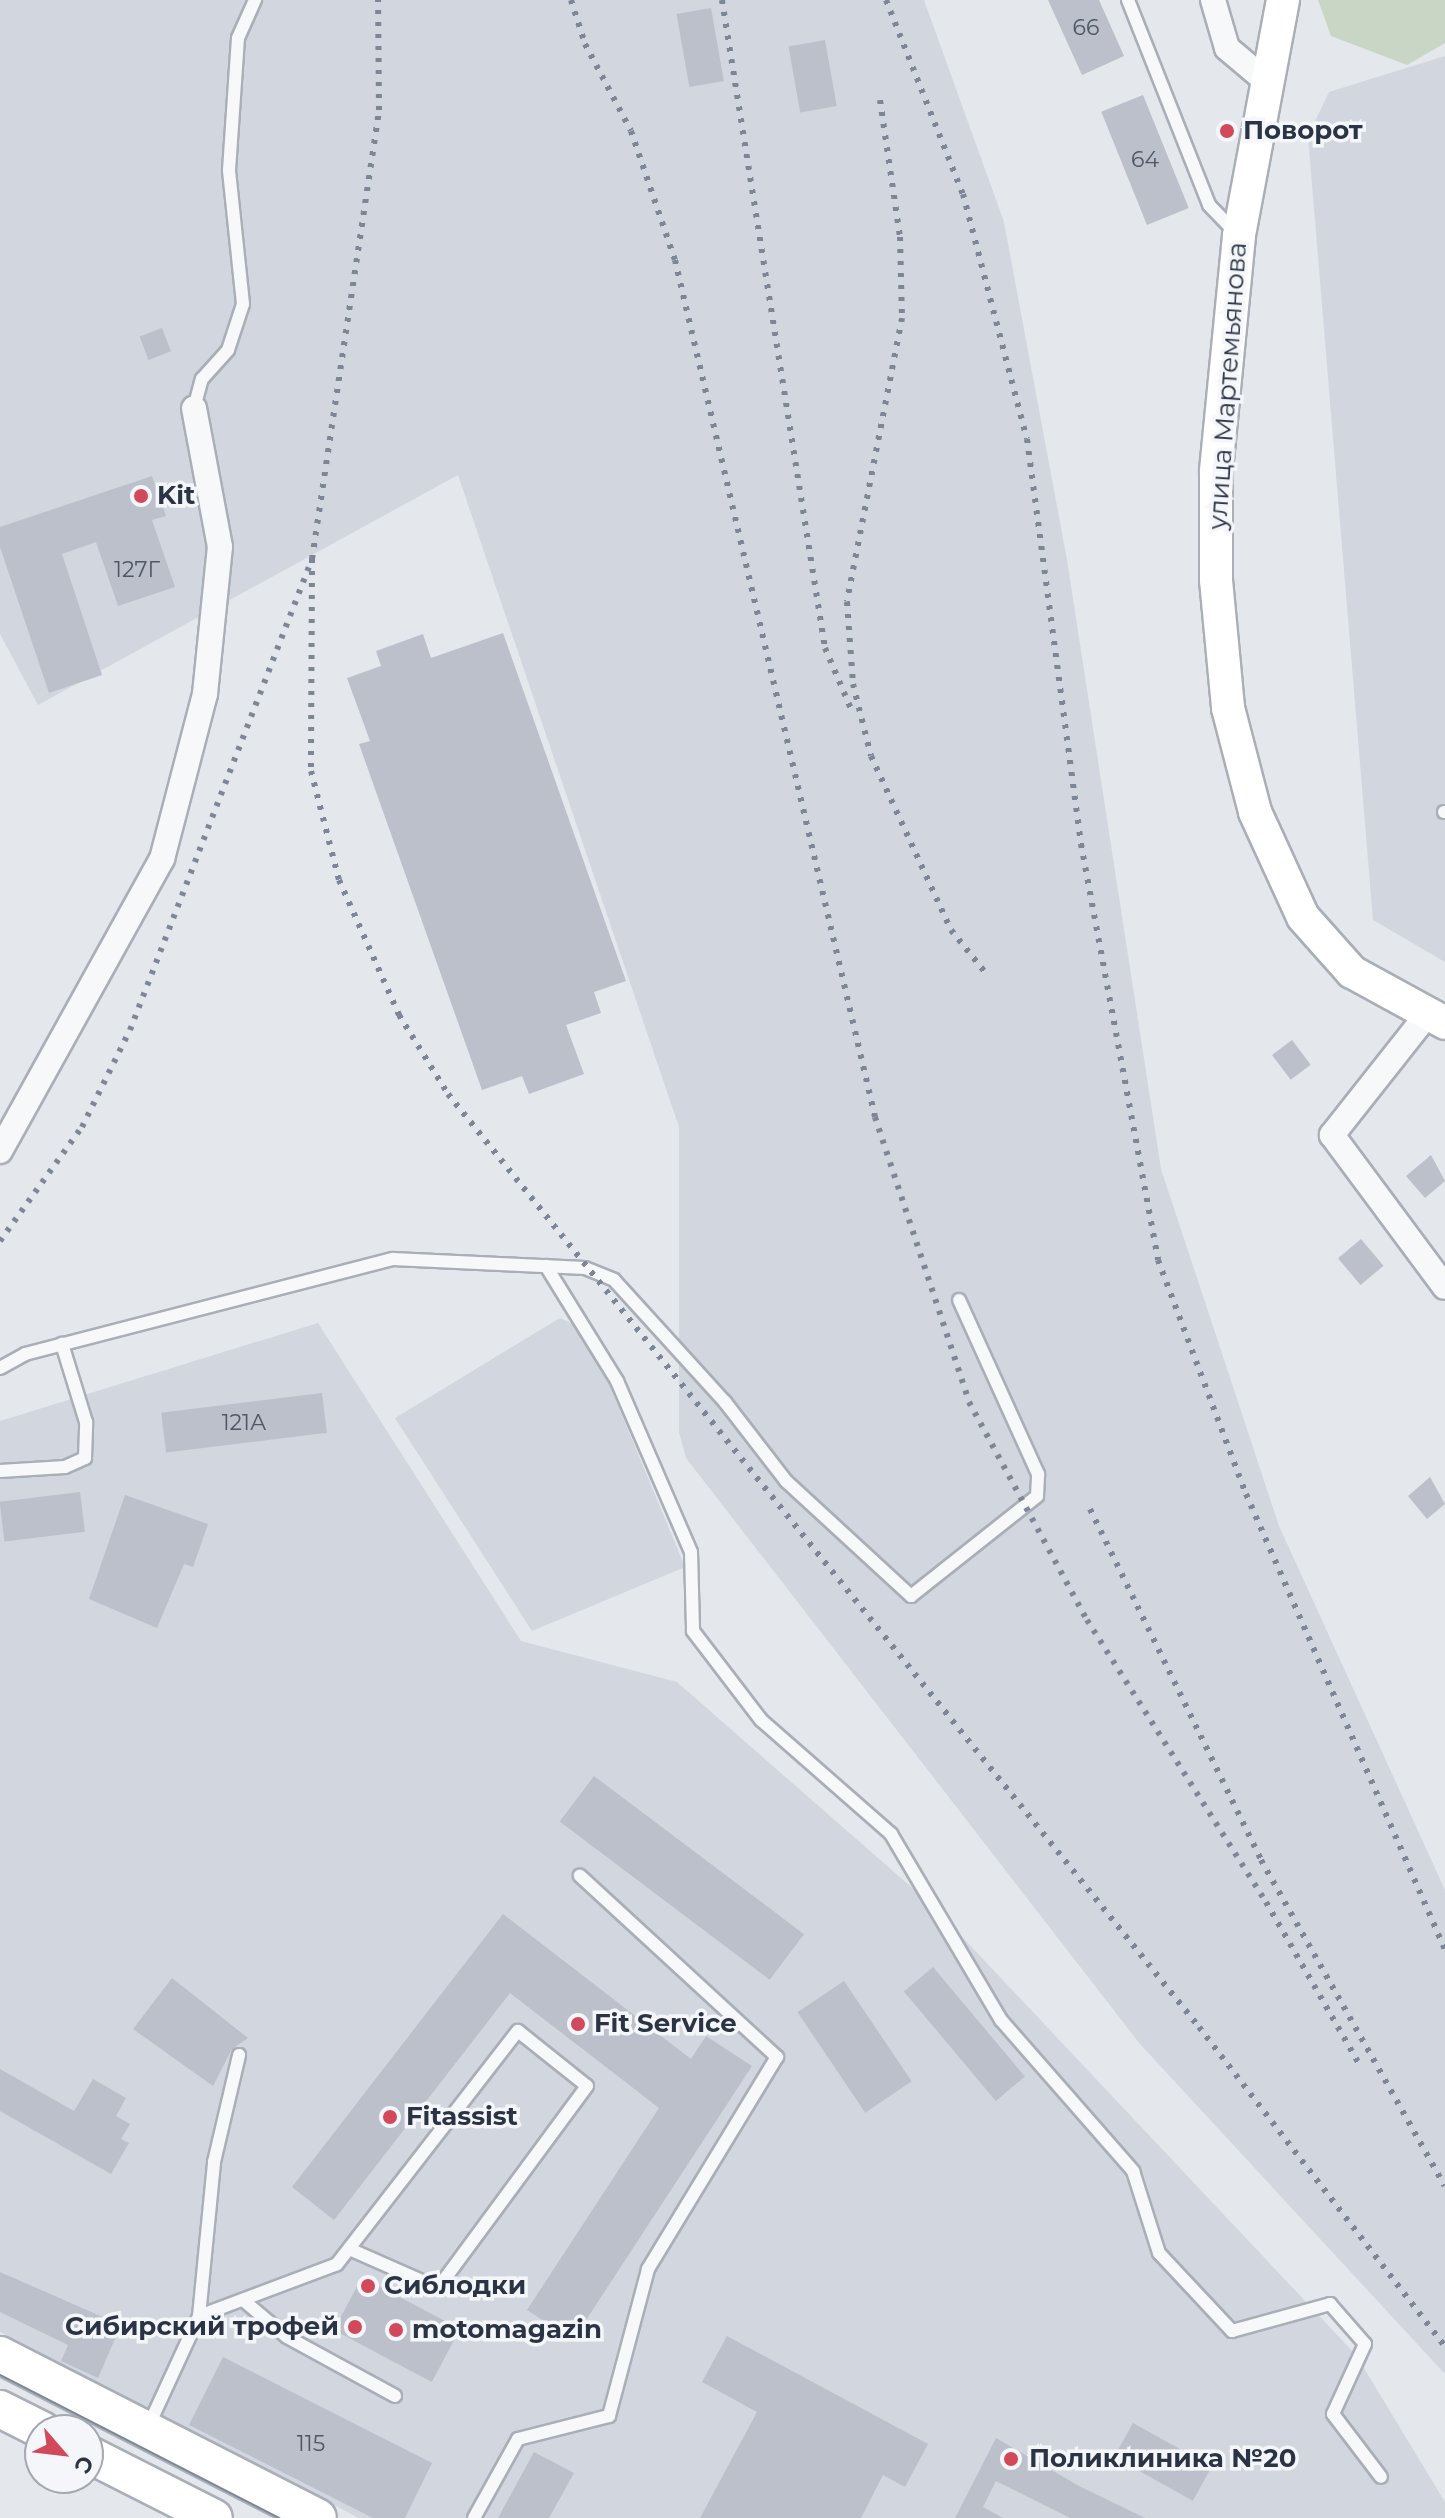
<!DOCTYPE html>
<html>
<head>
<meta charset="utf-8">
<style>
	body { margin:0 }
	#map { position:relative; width:1445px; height:2518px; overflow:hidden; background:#e4e7ec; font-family:Montserrat,sans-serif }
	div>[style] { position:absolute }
	.built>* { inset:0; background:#d2d6de }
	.green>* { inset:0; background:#c9d6c5 }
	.building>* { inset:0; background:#bbc0ca; transform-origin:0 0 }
	.roads { filter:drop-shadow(2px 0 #a9aeb7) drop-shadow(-2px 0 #a9aeb7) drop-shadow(0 2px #a9aeb7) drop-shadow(0 -2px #a9aeb7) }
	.lane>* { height:12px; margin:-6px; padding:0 6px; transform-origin:6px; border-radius:6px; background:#f7f8fa }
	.street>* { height:24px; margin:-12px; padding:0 12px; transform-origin:12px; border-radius:12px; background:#f7f8fa }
	.secondary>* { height:32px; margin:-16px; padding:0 16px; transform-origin:16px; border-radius:16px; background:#fff }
	.primary>* { height:36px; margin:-18px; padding:0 18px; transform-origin:18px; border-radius:18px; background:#fff }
	.tram>* { height:2px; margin:-1px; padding:0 1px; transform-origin:1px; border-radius:1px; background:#7d8696 }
	.rail>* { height:6px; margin-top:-3px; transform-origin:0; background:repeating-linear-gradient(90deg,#7d8696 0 4px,transparent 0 12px) }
	.dots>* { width:22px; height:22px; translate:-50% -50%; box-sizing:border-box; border:4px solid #f4f6f9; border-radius:50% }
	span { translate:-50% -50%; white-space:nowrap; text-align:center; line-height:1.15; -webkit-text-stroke:7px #f4f6f9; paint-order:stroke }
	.number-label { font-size:22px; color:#4f5766 }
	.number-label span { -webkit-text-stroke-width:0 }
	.poi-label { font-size:26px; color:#2b3445; font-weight:700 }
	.left { translate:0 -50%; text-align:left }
	.right { translate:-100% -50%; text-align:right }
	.street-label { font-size:26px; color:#2b3445 }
	.north { position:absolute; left:24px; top:2414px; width:80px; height:80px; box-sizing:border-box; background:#f4f6f9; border:2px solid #a4a8b1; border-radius:50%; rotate:118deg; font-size:22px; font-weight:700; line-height:32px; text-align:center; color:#2b3445 }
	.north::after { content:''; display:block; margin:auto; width:28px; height:36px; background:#d1495b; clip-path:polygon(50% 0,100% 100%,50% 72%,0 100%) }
</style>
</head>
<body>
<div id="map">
	<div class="built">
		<i style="clip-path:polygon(0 0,924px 0,1004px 222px,1067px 560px,1161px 1169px,1279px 1526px,1445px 1890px,1445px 2374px,1140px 2044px,686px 1458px,679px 1432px,679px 1127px,458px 475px,38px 705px,0 634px)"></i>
		<i style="clip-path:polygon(1445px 56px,1445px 962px,1373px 920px,1308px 136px,1329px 92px)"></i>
		<i style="clip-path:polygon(560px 1318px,587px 1331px,685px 1567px,532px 1631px,395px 1418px)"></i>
		<i style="clip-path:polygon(318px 1323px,521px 1641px,677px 1682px,934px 1907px,1356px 2355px,1445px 2502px,1445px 2518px,359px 2518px,0 2332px,0 1421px)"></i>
	</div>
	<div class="green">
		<i style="clip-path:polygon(1318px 0,1445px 0,1445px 43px,1407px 65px,1331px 36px)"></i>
	</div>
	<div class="building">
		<i style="clip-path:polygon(1048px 0,1099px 0,1124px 56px,1082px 75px)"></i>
		<i style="left:711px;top:8px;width:74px;height:35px;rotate:80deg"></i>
		<i style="left:825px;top:40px;width:67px;height:37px;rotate:80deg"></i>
		<i style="left:1143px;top:95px;width:122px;height:45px;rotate:68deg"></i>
		<i style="left:162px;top:328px;width:25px;height:24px;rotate:69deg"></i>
		<i style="clip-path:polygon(152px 476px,166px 516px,152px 520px,175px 587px,118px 606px,96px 542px,62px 554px,102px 675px,49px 693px,0 547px,0 527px)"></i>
		<i style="clip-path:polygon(503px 633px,626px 981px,594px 992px,601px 1013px,566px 1025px,584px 1074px,529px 1094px,522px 1076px,482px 1090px,359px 744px,370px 741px,347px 678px,381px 666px,376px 651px,423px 634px,431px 658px)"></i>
		<i style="left:1292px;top:1040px;width:31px;height:25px;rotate:53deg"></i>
		<i style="clip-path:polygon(1431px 1155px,1445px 1181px,1425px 1198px,1406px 1176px)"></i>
		<i style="left:1361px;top:1239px;width:35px;height:30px;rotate:50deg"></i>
		<i style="left:322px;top:1393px;width:40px;height:162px;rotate:83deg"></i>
		<i style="clip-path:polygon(1430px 1477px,1445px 1504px,1427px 1519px,1408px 1496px)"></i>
		<i style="left:80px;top:1492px;width:40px;height:81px;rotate:83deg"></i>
		<i style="clip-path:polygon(125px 1495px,208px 1524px,193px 1567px,184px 1564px,157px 1628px,89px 1599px)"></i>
		<i style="left:594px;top:1776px;width:263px;height:57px;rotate:37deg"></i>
		<i style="clip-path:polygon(503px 1914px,691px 2059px,706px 2036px,752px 2066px,573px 2340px,527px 2310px,659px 2108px,510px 1993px,334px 2220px,292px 2187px)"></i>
		<i style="left:933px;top:1967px;width:143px;height:38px;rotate:50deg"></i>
		<i style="clip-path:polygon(172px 1978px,248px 2038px,232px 2049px,213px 2086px,133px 2029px)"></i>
		<i style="left:844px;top:1981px;width:121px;height:56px;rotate:56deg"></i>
		<i style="clip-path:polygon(0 2069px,74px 2111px,93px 2079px,126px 2098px,116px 2116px,130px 2124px,121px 2139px,129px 2143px,111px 2174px,0 2111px)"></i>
		<i style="clip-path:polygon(0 2272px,121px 2325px,98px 2378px,61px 2361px,68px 2345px,0 2312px)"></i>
		<i style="left:362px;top:2277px;width:111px;height:60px;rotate:28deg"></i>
		<i style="clip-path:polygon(727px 2336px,928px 2444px,905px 2487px,883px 2475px,861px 2518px,700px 2518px,757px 2412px,702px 2382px)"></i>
		<i style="clip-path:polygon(223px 2357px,432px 2463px,405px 2518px,373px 2518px,189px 2425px)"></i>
		<i style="left:1133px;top:2423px;width:90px;height:39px;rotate:29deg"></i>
		<i style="clip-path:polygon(996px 2438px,1079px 2486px,1145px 2518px,1070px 2518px,996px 2481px,983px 2507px,1003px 2518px,955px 2518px)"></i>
		<i style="clip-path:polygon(534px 2452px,574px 2473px,549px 2518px,498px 2518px)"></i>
	</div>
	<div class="roads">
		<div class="lane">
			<i style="left:1128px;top:0;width:220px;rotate:68.4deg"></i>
			<i style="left:1209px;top:205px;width:40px;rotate:46deg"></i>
			<i style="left:194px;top:408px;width:30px;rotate:-75deg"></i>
			<i style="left:202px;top:379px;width:39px;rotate:-48deg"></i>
			<i style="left:228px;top:350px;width:48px;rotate:-71.9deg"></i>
			<i style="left:243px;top:304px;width:135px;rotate:-96deg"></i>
			<i style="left:229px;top:170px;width:132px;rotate:-86.1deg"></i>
			<i style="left:238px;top:38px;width:42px;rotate:-65.9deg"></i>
			<i style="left:1444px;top:812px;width:1px"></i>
			<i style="left:546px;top:1266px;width:135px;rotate:58.3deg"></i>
			<i style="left:617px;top:1381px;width:186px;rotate:66.6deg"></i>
			<i style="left:691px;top:1552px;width:79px;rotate:88.5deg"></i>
			<i style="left:693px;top:1631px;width:112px;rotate:52.6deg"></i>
			<i style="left:761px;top:1720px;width:173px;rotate:41.2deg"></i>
			<i style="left:891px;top:1834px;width:216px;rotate:59.4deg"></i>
			<i style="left:1001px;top:2020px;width:201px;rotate:48.8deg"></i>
			<i style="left:1133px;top:2171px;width:86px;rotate:72.4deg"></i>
			<i style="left:1159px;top:2253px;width:107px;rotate:46.9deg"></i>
			<i style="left:1232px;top:2331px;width:102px;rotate:-15.4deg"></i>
			<i style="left:1330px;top:2304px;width:53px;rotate:48.8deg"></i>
			<i style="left:1365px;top:2344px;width:77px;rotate:114.6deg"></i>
			<i style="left:1333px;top:2414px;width:79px;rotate:52.7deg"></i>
			<i style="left:0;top:1368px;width:29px;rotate:-29deg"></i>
			<i style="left:25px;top:1354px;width:380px;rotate:-14.5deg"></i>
			<i style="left:393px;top:1259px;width:192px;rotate:2.7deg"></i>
			<i style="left:585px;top:1268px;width:31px;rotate:22deg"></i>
			<i style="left:614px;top:1280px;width:165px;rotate:47.7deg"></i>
			<i style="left:725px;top:1402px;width:100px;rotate:52.3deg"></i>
			<i style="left:786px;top:1481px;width:170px;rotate:42.6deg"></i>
			<i style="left:911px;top:1596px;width:161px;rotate:-38.4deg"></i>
			<i style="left:1037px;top:1496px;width:22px;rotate:-87deg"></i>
			<i style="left:1038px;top:1474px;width:191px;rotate:-114.4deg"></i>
			<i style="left:0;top:1471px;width:65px;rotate:-3.5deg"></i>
			<i style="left:65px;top:1467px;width:22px;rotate:-24deg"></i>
			<i style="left:85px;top:1458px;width:36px;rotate:-88deg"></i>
			<i style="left:86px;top:1422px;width:82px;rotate:-107.1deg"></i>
			<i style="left:243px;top:2300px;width:57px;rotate:40.1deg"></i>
			<i style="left:287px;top:2337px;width:123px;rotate:28.6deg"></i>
			<i style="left:199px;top:2316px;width:147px;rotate:-20.6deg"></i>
			<i style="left:337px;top:2264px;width:295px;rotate:-52.2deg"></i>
			<i style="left:518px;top:2031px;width:88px;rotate:38.6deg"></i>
			<i style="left:587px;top:2086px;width:251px;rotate:126.4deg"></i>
			<i style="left:438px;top:2288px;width:97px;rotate:-156.3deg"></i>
			<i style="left:148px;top:2427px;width:122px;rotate:-65.3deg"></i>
			<i style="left:199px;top:2316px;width:155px;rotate:-84.4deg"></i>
			<i style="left:214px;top:2162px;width:110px;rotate:-76.8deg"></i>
			<i style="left:474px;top:2518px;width:90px;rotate:-60.9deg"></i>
			<i style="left:518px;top:2439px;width:94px;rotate:-14.2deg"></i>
			<i style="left:609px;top:2416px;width:152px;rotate:-75.1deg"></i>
			<i style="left:648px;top:2269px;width:248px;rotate:-58.7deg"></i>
			<i style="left:777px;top:2057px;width:268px;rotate:-137.4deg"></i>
		</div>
		<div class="street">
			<i style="left:1213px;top:0;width:50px;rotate:73.7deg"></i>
			<i style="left:1227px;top:48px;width:50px;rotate:40.1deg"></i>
			<i style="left:1426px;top:1016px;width:152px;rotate:128.3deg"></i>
			<i style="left:1332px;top:1135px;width:189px;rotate:53.4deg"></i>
			<i style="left:0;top:1151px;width:334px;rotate:-61deg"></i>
			<i style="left:162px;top:859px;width:171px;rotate:-75.4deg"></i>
			<i style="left:205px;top:694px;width:148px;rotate:-84.2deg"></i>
			<i style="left:220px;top:547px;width:141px;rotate:-100.6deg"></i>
		</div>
		<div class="secondary">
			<i style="left:1283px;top:0;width:240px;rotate:100.6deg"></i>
			<i style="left:1239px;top:236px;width:237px;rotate:95.6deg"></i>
			<i style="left:1216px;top:472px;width:108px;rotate:90deg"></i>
			<i style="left:1216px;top:580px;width:129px;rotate:84.6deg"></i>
			<i style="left:1228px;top:708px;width:107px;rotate:75.4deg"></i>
			<i style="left:1255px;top:812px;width:115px;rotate:65.4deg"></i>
			<i style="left:1303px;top:917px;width:74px;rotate:48.3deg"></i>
			<i style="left:1352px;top:972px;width:106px;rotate:28.7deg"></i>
		</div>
		<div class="primary">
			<i style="left:0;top:2355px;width:357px;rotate:27.1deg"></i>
			<i style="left:0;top:2409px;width:47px;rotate:26.6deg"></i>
			<i style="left:88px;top:2454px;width:141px;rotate:26.9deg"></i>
		</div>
	</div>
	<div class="tram">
		<i style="left:0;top:2375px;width:314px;rotate:27.1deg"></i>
	</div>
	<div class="rail">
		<i style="left:571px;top:0;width:46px;rotate:72.3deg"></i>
		<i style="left:585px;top:44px;width:98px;rotate:62.1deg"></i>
		<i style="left:631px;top:131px;width:136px;rotate:71.2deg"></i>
		<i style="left:675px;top:260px;width:880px;rotate:76.86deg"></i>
		<i style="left:875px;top:1117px;width:300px;rotate:71.7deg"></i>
		<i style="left:969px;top:1402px;width:248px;rotate:61.6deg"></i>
		<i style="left:1087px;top:1620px;width:334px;rotate:57.6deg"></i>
		<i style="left:1266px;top:1902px;width:190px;rotate:60.1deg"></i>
		<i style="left:722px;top:0;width:656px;rotate:80.97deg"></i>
		<i style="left:825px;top:648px;width:66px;rotate:66.9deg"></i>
		<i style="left:886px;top:0;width:209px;rotate:68.4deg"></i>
		<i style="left:963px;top:194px;width:253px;rotate:75.4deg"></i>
		<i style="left:1027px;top:439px;width:409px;rotate:82.4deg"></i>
		<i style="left:1081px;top:844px;width:423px;rotate:79.5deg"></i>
		<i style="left:1158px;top:1260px;width:250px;rotate:69.4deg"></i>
		<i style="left:1246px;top:1494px;width:497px;rotate:66.4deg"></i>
		<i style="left:880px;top:100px;width:138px;rotate:81.7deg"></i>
		<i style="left:900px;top:237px;width:81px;rotate:88.6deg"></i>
		<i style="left:902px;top:318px;width:289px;rotate:101deg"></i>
		<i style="left:847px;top:602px;width:82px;rotate:85.8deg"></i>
		<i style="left:853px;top:684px;width:74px;rotate:76deg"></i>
		<i style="left:871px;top:756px;width:192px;rotate:65.3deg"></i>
		<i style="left:951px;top:930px;width:59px;rotate:51.2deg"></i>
		<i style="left:312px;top:559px;width:212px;rotate:90.3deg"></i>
		<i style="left:311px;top:771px;width:113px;rotate:75.6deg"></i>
		<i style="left:339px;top:880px;width:148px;rotate:66deg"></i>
		<i style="left:399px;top:1015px;width:93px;rotate:58.2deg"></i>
		<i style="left:448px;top:1094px;width:1198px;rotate:51.17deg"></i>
		<i style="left:1199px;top:2027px;width:404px;rotate:52.4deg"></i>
		<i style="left:0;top:1241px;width:140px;rotate:-54.3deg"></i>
		<i style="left:82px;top:1127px;width:108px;rotate:-63.7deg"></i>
		<i style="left:130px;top:1030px;width:505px;rotate:-68.87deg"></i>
		<i style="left:312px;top:559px;width:454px;rotate:-81.5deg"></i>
		<i style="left:379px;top:110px;width:110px;rotate:-90.5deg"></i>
		<i style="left:1090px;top:1509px;width:390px;rotate:64deg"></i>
		<i style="left:1261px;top:1860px;width:374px;rotate:60.6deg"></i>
	</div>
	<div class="dots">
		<i style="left:1227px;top:131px;background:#d1495b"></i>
		<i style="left:141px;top:496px;background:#d1495b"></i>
		<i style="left:578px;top:2024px;background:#d1495b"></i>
		<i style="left:390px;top:2117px;background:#d1495b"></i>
		<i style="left:368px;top:2286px;background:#d1495b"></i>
		<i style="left:355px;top:2327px;background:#d1495b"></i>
		<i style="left:396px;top:2330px;background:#d1495b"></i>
		<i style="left:1011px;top:2459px;background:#d1495b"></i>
	</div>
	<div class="number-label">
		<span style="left:1086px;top:28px">66</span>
		<span style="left:1145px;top:160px">64</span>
		<span style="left:137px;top:570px">127Г</span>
		<span style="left:244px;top:1423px">121А</span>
		<span style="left:311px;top:2444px">115</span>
	</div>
	<div class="poi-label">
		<span class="left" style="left:1243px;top:131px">Поворот</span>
		<span class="left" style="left:157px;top:496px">Kit</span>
		<span class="left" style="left:594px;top:2024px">Fit Service</span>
		<span class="left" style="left:406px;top:2117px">Fitassist</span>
		<span class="left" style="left:384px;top:2286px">Сиблодки</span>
		<span class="right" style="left:339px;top:2327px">Сибирский трофей</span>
		<span class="left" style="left:412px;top:2330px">motomagazin</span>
		<span class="left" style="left:1029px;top:2459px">Поликлиника №20</span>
	</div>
	<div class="street-label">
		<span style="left:1228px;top:386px;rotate:-86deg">улица Мартемьянова</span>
	</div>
	<div class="north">С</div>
</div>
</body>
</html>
